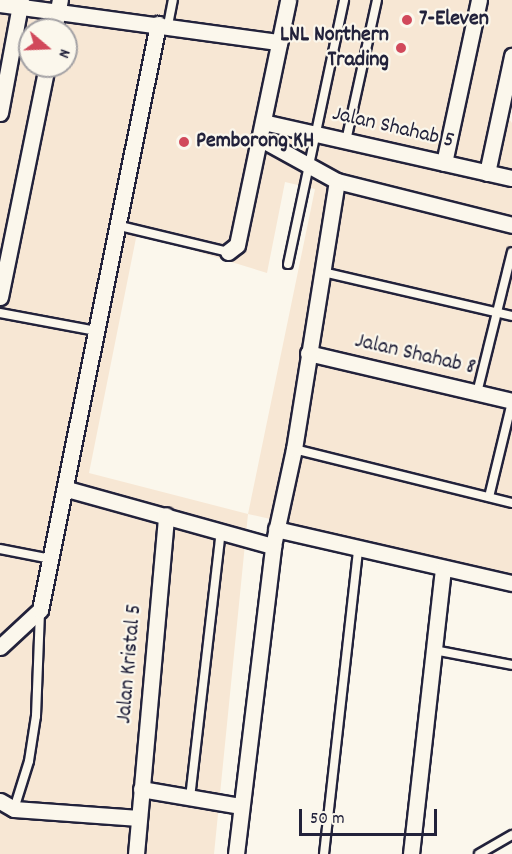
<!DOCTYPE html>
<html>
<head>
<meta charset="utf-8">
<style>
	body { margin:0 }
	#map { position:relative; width:512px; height:854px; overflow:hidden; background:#fbf7ec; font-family:Dekko,sans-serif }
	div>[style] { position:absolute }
	.built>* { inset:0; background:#f7e7d4 }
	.roads { filter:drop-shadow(2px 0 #22223b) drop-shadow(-2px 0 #22223b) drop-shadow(0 2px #22223b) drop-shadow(0 -2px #22223b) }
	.lane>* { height:8px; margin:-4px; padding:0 4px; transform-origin:4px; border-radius:4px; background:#fbf7ec }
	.street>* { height:15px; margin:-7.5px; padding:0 7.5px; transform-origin:7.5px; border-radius:7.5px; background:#fbf7ec }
	.dots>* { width:16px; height:16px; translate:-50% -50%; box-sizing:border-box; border:3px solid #fbf7ec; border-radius:50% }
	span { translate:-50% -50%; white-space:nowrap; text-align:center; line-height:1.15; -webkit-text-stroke:4.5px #fbf7ec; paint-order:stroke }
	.poi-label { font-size:22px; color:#22223b; font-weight:700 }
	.left { translate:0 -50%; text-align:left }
	.right { translate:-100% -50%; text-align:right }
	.street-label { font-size:22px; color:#22223b }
	.north { position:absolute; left:18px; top:18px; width:60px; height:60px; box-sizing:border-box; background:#fbf7ec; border:2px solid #a4a2a5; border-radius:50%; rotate:109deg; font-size:16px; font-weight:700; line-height:24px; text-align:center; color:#22223b }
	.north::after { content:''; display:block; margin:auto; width:21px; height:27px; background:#d1495b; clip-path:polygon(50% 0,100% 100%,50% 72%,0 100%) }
	.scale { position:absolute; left:299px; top:809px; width:138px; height:27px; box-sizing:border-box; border:3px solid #22223b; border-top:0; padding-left:8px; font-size:18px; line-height:21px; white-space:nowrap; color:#22223b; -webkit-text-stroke:4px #fbf7ec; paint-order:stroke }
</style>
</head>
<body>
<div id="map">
	<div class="built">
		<i style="clip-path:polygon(evenodd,0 0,512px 0,512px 94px,507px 116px,512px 123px,512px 574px,248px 514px,214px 854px,0 854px,0 0,30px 30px,66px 30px,66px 66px,30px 66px,30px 30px,0 0,285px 182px,315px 189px,248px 514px,89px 473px,137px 233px,267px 273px,285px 182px)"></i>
	</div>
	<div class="roads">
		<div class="lane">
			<i style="left:168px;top:25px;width:25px;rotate:-79deg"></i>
			<i style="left:346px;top:141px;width:144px;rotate:-77.6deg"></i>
			<i style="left:120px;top:226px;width:111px;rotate:13.5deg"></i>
			<i style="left:288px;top:264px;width:270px;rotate:-78deg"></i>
			<i style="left:323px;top:272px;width:194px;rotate:13.1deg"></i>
			<i style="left:0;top:313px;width:98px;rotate:10.6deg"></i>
			<i style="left:477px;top:393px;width:145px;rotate:-76.1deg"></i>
			<i style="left:294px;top:449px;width:225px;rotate:13.9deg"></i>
			<i style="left:489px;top:497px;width:98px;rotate:-76.4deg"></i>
			<i style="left:0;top:549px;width:52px;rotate:11.1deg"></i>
			<i style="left:434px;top:650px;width:79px;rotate:10.9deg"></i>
			<i style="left:190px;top:798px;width:269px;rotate:-83.4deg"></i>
			<i style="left:14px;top:809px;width:50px;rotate:-72.6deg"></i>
			<i style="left:29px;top:761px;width:46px;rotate:-81.2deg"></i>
			<i style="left:36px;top:716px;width:104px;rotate:-87.8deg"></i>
			<i style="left:324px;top:854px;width:305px;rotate:-83.6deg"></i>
			<i style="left:479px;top:854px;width:38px;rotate:-30deg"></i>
		</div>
		<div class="street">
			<i style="left:0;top:4px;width:282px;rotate:7.8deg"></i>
			<i style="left:54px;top:30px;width:31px;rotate:-79deg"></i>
			<i style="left:0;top:113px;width:115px;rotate:-79.5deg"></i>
			<i style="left:263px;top:122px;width:255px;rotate:12.7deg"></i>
			<i style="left:259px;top:138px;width:89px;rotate:28.9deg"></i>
			<i style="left:337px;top:181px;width:180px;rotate:14.1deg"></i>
			<i style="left:444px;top:163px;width:167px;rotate:-77.9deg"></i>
			<i style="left:487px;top:173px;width:120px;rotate:-77.9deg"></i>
			<i style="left:228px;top:252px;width:11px;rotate:-38deg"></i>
			<i style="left:237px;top:245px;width:250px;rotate:-78.2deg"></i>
			<i style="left:0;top:297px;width:236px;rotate:-78.5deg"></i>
			<i style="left:308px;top:353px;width:210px;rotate:13.2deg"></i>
			<i style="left:67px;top:489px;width:214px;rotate:15.5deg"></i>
			<i style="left:276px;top:529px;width:242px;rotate:12.9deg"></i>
			<i style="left:0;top:647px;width:54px;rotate:-42.8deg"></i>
			<i style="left:40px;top:610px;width:598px;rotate:-78.61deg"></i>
			<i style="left:141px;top:789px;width:100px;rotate:9.7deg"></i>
			<i style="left:0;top:801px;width:16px;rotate:30deg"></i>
			<i style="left:14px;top:809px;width:125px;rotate:4.1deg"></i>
			<i style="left:136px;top:854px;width:340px;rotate:-84.9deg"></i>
			<i style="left:236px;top:854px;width:310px;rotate:-83.1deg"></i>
			<i style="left:273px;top:546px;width:99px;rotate:-77.8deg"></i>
			<i style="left:294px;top:449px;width:271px;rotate:-80.9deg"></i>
			<i style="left:411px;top:854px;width:287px;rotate:-83.6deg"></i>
		</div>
	</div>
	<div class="dots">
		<i style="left:407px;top:20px;background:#d1495b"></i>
		<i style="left:401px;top:48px;background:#d1495b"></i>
		<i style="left:184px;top:142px;background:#d1495b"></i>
	</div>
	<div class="poi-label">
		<span class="left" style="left:419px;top:20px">7-Eleven</span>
		<span class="right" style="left:389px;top:48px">LNL Northern<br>Trading</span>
		<span class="left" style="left:196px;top:142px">Pemborong KH</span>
	</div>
	<div class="street-label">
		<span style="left:393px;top:128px;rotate:13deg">Jalan Shahab 5</span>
		<span style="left:415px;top:355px;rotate:13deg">Jalan Shahab 8</span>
		<span style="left:130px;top:664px;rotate:-85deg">Jalan Kristal 5</span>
	</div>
	<div class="north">N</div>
	<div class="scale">50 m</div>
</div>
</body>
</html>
